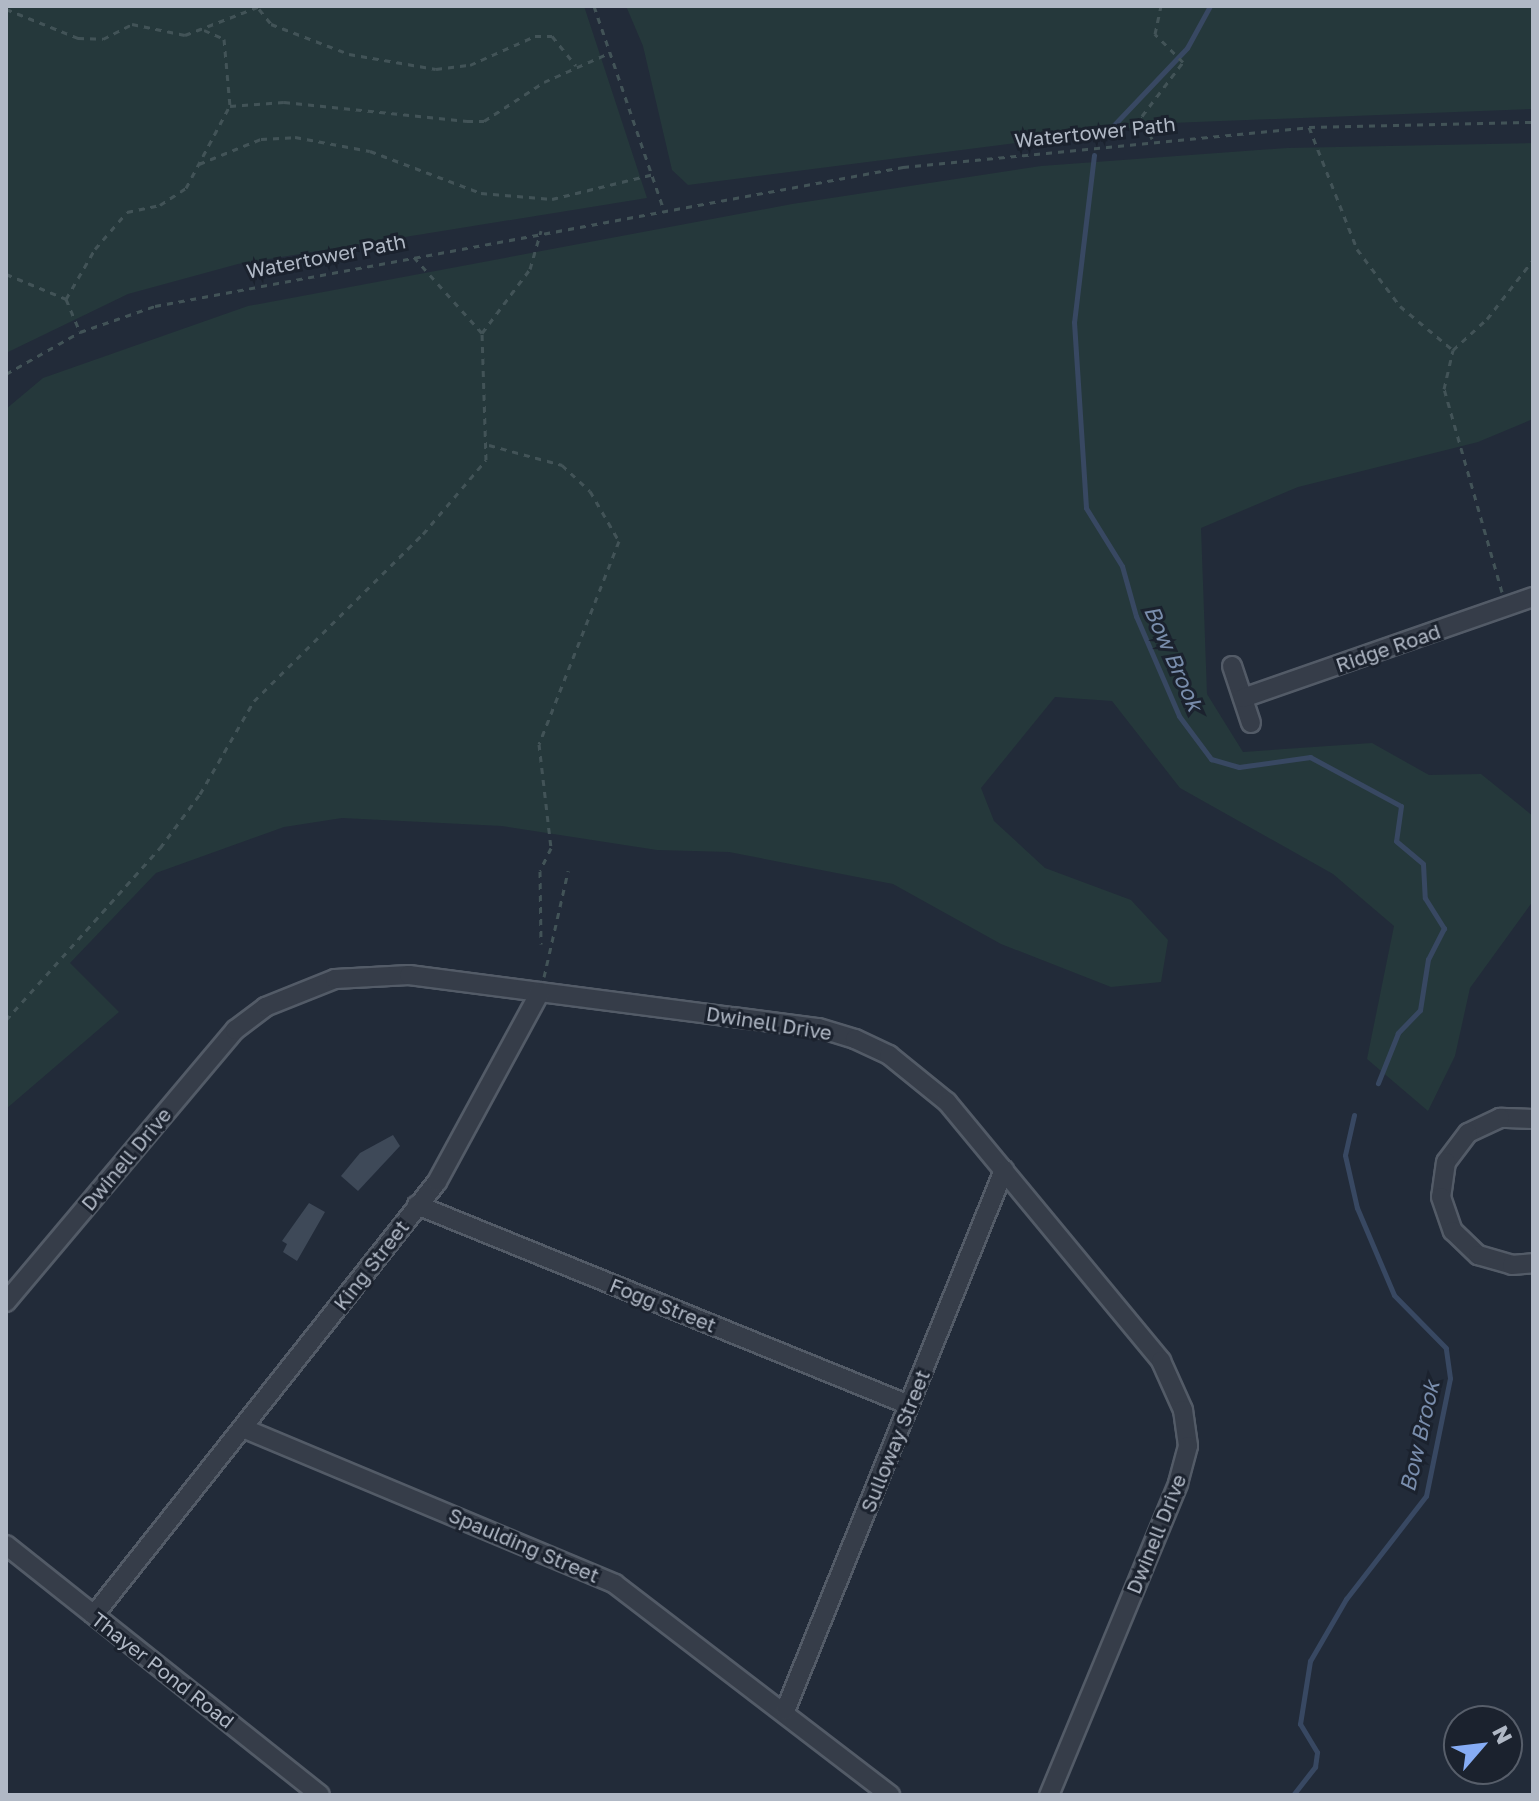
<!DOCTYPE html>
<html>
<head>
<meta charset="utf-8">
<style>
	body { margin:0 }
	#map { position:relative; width:1539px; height:1801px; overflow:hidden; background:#222b39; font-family:"Golos Text",sans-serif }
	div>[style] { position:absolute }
	.green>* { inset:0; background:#25383b }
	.stream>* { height:5px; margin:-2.5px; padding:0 2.5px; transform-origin:2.5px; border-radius:2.5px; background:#384862 }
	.building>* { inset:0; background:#3e4958 }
	.path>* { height:3px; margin-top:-1.5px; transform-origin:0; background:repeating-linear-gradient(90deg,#425357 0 6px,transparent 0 12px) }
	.roads { filter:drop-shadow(2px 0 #535b67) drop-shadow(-2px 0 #535b67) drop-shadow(0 2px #535b67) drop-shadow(0 -2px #535b67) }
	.street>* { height:18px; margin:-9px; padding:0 9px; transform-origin:9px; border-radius:9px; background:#363d49 }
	span { translate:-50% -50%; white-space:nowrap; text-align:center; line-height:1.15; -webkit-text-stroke:6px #1b222e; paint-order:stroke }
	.street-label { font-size:20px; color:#b0b8c5 }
	.water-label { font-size:22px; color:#798dac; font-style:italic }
	.frame { position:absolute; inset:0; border:8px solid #b0b8c5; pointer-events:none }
	.north { position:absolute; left:1443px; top:1705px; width:80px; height:80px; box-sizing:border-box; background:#1b222e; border:2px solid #575e6a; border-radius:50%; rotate:62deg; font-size:22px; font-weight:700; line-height:32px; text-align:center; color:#b0b8c5 }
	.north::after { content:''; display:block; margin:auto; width:28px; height:36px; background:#86acf4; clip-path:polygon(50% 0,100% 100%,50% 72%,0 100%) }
</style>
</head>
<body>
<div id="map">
	<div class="green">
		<i style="clip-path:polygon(6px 6px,584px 6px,647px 198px,238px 264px,128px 294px,6px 353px)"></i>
		<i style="clip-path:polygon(626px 6px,1533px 6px,1533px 109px,1171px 123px,688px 185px,672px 170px,643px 46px)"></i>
		<i style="clip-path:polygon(1533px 143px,1533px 419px,1478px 442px,1298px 487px,1201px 528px,1207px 694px,1243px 752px,1372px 743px,1429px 775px,1481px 774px,1533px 816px,1533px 901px,1470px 988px,1455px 1056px,1428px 1111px,1367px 1059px,1394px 926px,1333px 874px,1180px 788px,1112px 701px,1055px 697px,981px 788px,994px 821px,1045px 868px,1131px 900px,1168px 940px,1161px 982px,1111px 987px,1001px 944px,893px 884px,729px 852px,657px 850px,502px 826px,342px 818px,284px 827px,156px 873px,70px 963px,119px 1012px,6px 1109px,6px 409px,43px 378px,248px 306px,792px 204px,1041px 166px,1287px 148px)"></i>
	</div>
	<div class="stream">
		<i style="left:1111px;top:128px;width:110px;rotate:-46.5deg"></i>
		<i style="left:1187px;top:48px;width:48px;rotate:-61.3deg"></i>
		<i style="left:1094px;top:155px;width:168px;rotate:96.8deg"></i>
		<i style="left:1074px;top:322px;width:186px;rotate:86.3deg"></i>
		<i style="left:1086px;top:508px;width:68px;rotate:58.2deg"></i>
		<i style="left:1122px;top:566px;width:52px;rotate:74.4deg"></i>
		<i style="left:1136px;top:616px;width:109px;rotate:66.7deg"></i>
		<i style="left:1179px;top:716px;width:54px;rotate:53.3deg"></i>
		<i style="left:1211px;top:759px;width:29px;rotate:16deg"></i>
		<i style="left:1239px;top:767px;width:72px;rotate:-8deg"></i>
		<i style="left:1310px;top:757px;width:103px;rotate:28.3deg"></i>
		<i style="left:1401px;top:806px;width:35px;rotate:98deg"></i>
		<i style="left:1396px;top:841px;width:35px;rotate:40deg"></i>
		<i style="left:1423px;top:864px;width:34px;rotate:87deg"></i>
		<i style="left:1425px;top:898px;width:36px;rotate:58deg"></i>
		<i style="left:1444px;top:928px;width:35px;rotate:117deg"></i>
		<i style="left:1428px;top:959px;width:52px;rotate:98.9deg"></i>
		<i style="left:1420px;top:1010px;width:32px;rotate:134deg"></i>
		<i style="left:1398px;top:1033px;width:54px;rotate:111.8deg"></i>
		<i style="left:1293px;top:1795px;width:36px;rotate:-52deg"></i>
		<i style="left:1315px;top:1767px;width:15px;rotate:-82deg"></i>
		<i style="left:1317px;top:1752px;width:33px;rotate:-121deg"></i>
		<i style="left:1300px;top:1724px;width:64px;rotate:-81deg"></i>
		<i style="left:1310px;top:1661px;width:72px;rotate:-59.9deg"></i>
		<i style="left:1346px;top:1599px;width:130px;rotate:-52.2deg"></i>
		<i style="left:1426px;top:1496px;width:120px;rotate:-78.5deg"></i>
		<i style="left:1450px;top:1378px;width:30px;rotate:-98deg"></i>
		<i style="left:1446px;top:1348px;width:74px;rotate:-134.5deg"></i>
		<i style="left:1394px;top:1295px;width:95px;rotate:-113deg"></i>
		<i style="left:1357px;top:1208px;width:54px;rotate:-102.8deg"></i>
		<i style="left:1345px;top:1155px;width:41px;rotate:-77.3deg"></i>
	</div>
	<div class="building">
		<i style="clip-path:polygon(393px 1135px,400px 1146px,358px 1191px,341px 1176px,360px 1153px)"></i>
		<i style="clip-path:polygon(309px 1203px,325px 1212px,297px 1261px,283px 1252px,287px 1244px,282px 1241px)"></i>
	</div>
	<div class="path">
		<i style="left:594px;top:6px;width:216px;rotate:71.1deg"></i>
		<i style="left:6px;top:9px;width:78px;rotate:21.9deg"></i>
		<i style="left:78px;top:38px;width:25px;rotate:2deg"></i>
		<i style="left:103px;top:39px;width:33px;rotate:-27deg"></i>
		<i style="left:132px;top:24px;width:54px;rotate:11.7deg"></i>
		<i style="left:185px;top:35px;width:80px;rotate:-21.1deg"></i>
		<i style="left:259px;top:9px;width:19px;rotate:51deg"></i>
		<i style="left:271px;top:24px;width:84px;rotate:21deg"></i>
		<i style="left:349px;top:54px;width:88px;rotate:9.8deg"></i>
		<i style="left:436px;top:69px;width:34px;rotate:-7deg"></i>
		<i style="left:470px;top:65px;width:71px;rotate:-24deg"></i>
		<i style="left:535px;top:36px;width:17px"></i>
		<i style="left:552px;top:36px;width:38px;rotate:51deg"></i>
		<i style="left:204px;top:30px;width:22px;rotate:24deg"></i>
		<i style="left:224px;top:39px;width:67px;rotate:84.9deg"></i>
		<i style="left:230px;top:106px;width:54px;rotate:-4.2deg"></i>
		<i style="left:284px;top:102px;width:184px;rotate:5.9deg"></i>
		<i style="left:467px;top:121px;width:17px"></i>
		<i style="left:484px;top:121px;width:72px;rotate:-33deg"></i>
		<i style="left:544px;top:82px;width:71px;rotate:-24deg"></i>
		<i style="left:1309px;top:127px;width:131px;rotate:68.5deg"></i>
		<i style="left:1357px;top:249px;width:71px;rotate:53deg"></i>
		<i style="left:1400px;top:306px;width:69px;rotate:39.7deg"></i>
		<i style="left:1152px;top:139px;width:25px;rotate:-113deg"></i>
		<i style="left:1142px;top:116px;width:68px;rotate:-52.8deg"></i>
		<i style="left:1183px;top:62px;width:40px;rotate:-135deg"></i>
		<i style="left:1155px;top:34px;width:29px;rotate:-78deg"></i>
		<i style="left:199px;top:164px;width:67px;rotate:-22deg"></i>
		<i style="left:261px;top:139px;width:34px;rotate:-3deg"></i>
		<i style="left:295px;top:137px;width:76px;rotate:10.6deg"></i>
		<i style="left:370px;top:151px;width:119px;rotate:20.7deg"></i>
		<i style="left:481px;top:193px;width:71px;rotate:4.8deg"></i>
		<i style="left:552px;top:199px;width:105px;rotate:-13.8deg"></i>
		<i style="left:6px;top:274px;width:65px;rotate:22.6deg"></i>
		<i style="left:66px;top:299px;width:36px;rotate:67deg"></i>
		<i style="left:66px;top:299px;width:58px;rotate:-59.9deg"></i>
		<i style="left:95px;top:249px;width:49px;rotate:-49.1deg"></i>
		<i style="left:127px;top:212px;width:34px;rotate:-12deg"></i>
		<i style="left:160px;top:205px;width:31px;rotate:-33deg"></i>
		<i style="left:186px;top:188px;width:92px;rotate:-62deg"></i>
		<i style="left:482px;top:333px;width:80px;rotate:-53.1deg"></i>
		<i style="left:530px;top:269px;width:40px;rotate:-74deg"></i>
		<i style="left:6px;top:374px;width:85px;rotate:-29.6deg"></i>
		<i style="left:80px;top:332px;width:79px;rotate:-19.1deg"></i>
		<i style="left:155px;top:306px;width:761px;rotate:-10.53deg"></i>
		<i style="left:903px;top:167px;width:408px;rotate:-5.6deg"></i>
		<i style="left:1309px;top:127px;width:224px;rotate:-1.3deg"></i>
		<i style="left:489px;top:445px;width:76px;rotate:15.3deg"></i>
		<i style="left:562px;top:465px;width:38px;rotate:43deg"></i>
		<i style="left:590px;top:491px;width:58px;rotate:59.9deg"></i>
		<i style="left:619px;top:541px;width:218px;rotate:111.5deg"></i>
		<i style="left:539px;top:744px;width:105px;rotate:83.4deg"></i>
		<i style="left:551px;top:848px;width:25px;rotate:116deg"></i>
		<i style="left:540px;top:871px;width:73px;rotate:89.2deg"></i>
		<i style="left:1502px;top:592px;width:211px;rotate:-105.9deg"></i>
		<i style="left:1444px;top:389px;width:40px;rotate:-77deg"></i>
		<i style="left:1453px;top:350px;width:46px;rotate:-42.4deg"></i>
		<i style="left:1487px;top:319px;width:75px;rotate:-52.1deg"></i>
		<i style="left:544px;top:977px;width:109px;rotate:-77.2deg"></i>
		<i style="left:6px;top:1020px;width:231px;rotate:-48.2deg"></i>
		<i style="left:160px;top:848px;width:67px;rotate:-53.5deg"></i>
		<i style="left:200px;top:794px;width:108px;rotate:-59.9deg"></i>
		<i style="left:254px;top:701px;width:238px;rotate:-44.7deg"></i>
		<i style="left:423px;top:534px;width:97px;rotate:-49.6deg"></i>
		<i style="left:486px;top:460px;width:127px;rotate:-91.8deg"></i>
		<i style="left:482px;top:333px;width:106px;rotate:-131.9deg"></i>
	</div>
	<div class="roads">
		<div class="street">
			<i style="left:1232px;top:666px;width:60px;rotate:71.6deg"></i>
			<i style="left:1243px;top:698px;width:307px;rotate:-19.2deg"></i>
			<i style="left:1533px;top:1119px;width:33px;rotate:-178deg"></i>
			<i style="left:1500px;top:1118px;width:35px;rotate:155deg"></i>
			<i style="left:1468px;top:1133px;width:36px;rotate:127deg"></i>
			<i style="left:1446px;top:1162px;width:35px;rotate:98deg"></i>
			<i style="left:1441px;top:1197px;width:36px;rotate:71deg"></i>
			<i style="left:1453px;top:1231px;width:35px;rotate:44deg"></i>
			<i style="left:1478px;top:1255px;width:35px;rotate:16deg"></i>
			<i style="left:1512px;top:1265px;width:21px;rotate:-5deg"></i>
			<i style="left:417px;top:1205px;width:531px;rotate:22.12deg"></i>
			<i style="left:6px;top:1302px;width:356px;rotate:-49.9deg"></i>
			<i style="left:235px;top:1030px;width:38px;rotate:-37deg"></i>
			<i style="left:265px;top:1007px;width:75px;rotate:-21.8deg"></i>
			<i style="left:335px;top:979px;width:74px;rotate:-3.1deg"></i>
			<i style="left:409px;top:975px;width:413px;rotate:7.4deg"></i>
			<i style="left:819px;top:1028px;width:38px;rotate:17deg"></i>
			<i style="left:855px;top:1039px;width:38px;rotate:25deg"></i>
			<i style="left:889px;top:1055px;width:75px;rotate:39deg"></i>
			<i style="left:947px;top:1102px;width:336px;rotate:50.4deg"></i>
			<i style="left:1161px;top:1361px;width:54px;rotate:65.8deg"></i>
			<i style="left:1183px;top:1410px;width:36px;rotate:82deg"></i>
			<i style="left:1188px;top:1446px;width:39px;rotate:105deg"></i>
			<i style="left:1178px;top:1484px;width:337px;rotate:112.5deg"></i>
			<i style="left:245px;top:1429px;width:401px;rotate:22.7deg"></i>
			<i style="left:615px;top:1584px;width:347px;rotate:37.5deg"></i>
			<i style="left:6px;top:1545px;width:401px;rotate:38.5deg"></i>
			<i style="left:94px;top:1615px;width:552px;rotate:-51.62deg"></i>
			<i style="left:437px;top:1182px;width:216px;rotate:-61.5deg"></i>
			<i style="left:785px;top:1711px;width:584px;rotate:-67.96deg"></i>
		</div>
	</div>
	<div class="street-label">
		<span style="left:1095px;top:132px;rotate:-6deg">Watertower Path</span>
		<span style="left:326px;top:256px;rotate:-11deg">Watertower Path</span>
		<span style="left:1388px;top:648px;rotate:-19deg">Ridge Road</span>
		<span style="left:769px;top:1023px;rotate:9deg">Dwinell Drive</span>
		<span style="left:126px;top:1159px;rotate:-50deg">Dwinell Drive</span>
		<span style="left:371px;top:1265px;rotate:-52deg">King Street</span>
		<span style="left:663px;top:1305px;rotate:22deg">Fogg Street</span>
		<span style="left:895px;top:1441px;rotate:-68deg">Sulloway Street</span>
		<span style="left:1156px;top:1534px;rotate:-68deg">Dwinell Drive</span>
		<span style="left:524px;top:1545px;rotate:23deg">Spaulding Street</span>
		<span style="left:163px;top:1670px;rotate:38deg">Thayer Pond Road</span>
	</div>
	<div class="water-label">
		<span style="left:1174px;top:658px;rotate:66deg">Bow Brook</span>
		<span style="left:1419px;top:1436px;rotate:-77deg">Bow Brook</span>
	</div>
	<div class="frame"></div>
	<div class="north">N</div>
</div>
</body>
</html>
